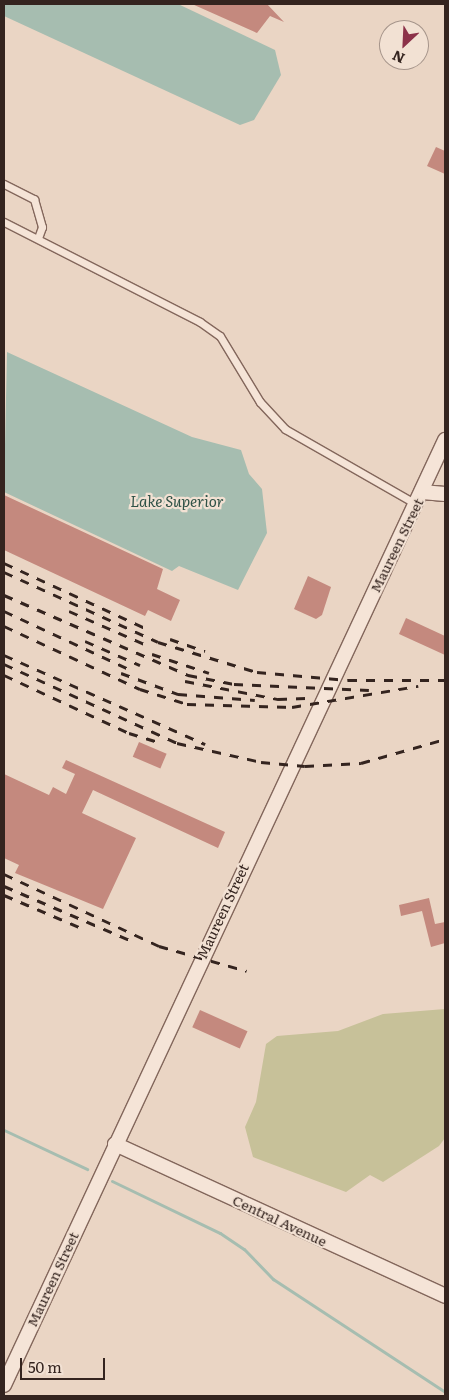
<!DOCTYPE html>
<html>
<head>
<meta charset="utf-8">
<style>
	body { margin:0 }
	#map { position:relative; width:449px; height:1400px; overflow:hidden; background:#ead5c4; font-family:Literata,serif }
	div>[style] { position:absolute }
	.green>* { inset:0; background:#c7c199 }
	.water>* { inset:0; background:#a6bdb0 }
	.stream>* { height:3px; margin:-1.5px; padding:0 1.5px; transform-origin:1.5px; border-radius:1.5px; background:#a6bdb0 }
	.building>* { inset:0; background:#c4897e; transform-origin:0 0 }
	.roads { filter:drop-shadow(1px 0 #83675c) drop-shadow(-1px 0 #83675c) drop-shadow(0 1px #83675c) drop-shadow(0 -1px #83675c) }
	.service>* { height:7px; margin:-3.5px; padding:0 3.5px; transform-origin:3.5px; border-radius:3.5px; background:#f5e4d7 }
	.minor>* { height:14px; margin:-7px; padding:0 7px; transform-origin:7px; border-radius:7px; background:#f5e4d7 }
	.rail>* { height:3px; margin-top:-1.5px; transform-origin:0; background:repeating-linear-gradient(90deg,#34241f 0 9px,transparent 0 18px) }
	span { translate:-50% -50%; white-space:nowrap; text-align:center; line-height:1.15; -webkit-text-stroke:4.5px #f2e1d3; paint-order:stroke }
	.street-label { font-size:14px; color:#34241f }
	.water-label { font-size:15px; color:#2f5247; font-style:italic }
	.frame { position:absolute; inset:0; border:5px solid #34241f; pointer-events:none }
	.north { position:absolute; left:379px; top:20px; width:50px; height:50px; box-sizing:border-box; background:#f2e1d3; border:1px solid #a6958b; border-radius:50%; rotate:205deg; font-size:14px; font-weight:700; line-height:20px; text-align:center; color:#34241f }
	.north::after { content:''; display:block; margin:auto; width:18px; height:22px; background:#8c3249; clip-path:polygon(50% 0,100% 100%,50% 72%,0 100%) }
	.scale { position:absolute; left:20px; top:1358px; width:85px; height:22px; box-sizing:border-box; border:2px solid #34241f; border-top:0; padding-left:6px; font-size:15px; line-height:18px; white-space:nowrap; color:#34241f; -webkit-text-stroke:4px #f2e1d3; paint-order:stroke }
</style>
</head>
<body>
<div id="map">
	<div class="green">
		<i style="clip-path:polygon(445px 1009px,445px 1138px,439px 1146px,383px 1182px,370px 1175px,346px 1192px,253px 1157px,245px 1127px,256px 1102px,266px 1044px,277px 1036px,338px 1031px,383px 1014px)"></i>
	</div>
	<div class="water">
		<i style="clip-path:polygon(4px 4px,178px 4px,275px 50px,281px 75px,254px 120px,240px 125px,4px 16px)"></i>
		<i style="clip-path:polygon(7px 352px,192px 437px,241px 450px,249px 474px,262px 489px,267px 533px,238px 590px,179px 566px,172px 571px,4px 492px)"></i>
	</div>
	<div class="stream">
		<i style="left:4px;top:1130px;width:92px;rotate:25.2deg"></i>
		<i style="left:112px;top:1181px;width:120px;rotate:25.7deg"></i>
		<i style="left:220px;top:1233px;width:29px;rotate:34deg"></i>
		<i style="left:244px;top:1249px;width:42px;rotate:46deg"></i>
		<i style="left:273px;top:1279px;width:206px;rotate:33.3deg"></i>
	</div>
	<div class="building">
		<i style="clip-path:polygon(192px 4px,267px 4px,284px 22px,270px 16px,257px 33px)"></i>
		<i style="clip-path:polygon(436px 147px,445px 151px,445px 174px,427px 166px)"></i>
		<i style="clip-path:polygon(4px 495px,163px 569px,157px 589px,180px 600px,171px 621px,148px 610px,145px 616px,4px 550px)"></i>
		<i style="clip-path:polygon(308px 576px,331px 587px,322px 615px,316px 619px,294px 609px)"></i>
		<i style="clip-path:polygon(406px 618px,445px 636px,445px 655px,399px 634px)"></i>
		<i style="left:139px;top:742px;width:30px;height:16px;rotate:23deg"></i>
		<i style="clip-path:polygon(66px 760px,225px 832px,218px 848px,93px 790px,82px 813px,136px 838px,103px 909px,15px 873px,19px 865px,4px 858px,4px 774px,49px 795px,53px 787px,66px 794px,75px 774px,62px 768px)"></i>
		<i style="clip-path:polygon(429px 898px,435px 924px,445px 922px,445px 943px,431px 947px,422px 911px,401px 916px,399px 905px)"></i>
		<i style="left:200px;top:1010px;width:52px;height:19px;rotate:24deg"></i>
	</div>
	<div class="roads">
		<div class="service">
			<i style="left:4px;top:184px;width:34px;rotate:27deg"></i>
			<i style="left:34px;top:199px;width:29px;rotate:74deg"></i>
			<i style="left:42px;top:227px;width:12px;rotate:110deg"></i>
			<i style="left:4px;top:222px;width:220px;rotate:27deg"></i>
			<i style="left:200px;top:322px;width:24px;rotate:35deg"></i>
			<i style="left:220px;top:336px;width:77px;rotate:58.8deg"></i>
			<i style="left:260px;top:402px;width:37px;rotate:47deg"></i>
			<i style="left:285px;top:429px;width:151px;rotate:29.8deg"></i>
		</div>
		<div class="minor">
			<i style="left:422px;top:492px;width:23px;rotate:5deg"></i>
			<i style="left:115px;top:1144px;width:363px;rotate:24.7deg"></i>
			<i style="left:4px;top:1385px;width:1043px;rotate:-64.98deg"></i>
		</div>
	</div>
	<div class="rail">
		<i style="left:4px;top:563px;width:155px;rotate:24.7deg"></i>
		<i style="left:4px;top:572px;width:169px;rotate:24.4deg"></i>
		<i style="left:158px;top:642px;width:103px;rotate:16.9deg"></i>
		<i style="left:257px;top:672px;width:91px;rotate:5deg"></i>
		<i style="left:348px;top:680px;width:97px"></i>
		<i style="left:4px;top:595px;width:201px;rotate:23.5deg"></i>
		<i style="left:188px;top:675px;width:47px;rotate:11.1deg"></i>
		<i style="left:234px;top:684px;width:135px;rotate:2.5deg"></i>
		<i style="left:4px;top:611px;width:142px;rotate:24.9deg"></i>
		<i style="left:69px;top:611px;width:85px;rotate:23.6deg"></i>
		<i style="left:4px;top:626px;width:150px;rotate:24.9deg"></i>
		<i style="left:140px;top:689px;width:49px;rotate:17.7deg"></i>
		<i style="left:187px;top:704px;width:105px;rotate:1.6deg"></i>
		<i style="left:292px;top:707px;width:128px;rotate:-9.5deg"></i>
		<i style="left:170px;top:639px;width:37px;rotate:19deg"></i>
		<i style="left:85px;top:641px;width:60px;rotate:23.6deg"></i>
		<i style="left:152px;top:654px;width:60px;rotate:18.4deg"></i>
		<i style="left:4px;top:655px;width:220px;rotate:23.9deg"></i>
		<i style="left:4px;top:664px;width:190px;rotate:24.5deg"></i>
		<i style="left:177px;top:743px;width:86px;rotate:12.7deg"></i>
		<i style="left:261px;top:762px;width:44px;rotate:5.2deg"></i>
		<i style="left:305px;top:766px;width:56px;rotate:-3.1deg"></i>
		<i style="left:361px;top:763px;width:87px;rotate:-15.9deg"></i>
		<i style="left:121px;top:673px;width:61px;rotate:20.2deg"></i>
		<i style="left:178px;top:694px;width:77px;rotate:4.5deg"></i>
		<i style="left:4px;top:675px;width:138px;rotate:24.9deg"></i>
		<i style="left:129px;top:733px;width:34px;rotate:17deg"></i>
		<i style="left:185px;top:681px;width:95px;rotate:11deg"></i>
		<i style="left:278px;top:699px;width:35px;rotate:-2deg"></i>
		<i style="left:4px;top:874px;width:171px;rotate:24.9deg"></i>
		<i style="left:159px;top:946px;width:91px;rotate:15.9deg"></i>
		<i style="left:4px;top:886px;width:139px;rotate:23.3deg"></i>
		<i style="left:4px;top:895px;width:89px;rotate:23.1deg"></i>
	</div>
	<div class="street-label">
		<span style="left:396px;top:545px;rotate:-64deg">Maureen Street</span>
		<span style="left:222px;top:911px;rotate:-65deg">Maureen Street</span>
		<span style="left:280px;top:1220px;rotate:25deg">Central Avenue</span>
		<span style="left:52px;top:1279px;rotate:-65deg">Maureen Street</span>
	</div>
	<div class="water-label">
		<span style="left:177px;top:501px">Lake Superior</span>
	</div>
	<div class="frame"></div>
	<div class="north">N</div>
	<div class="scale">50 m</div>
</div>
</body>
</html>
